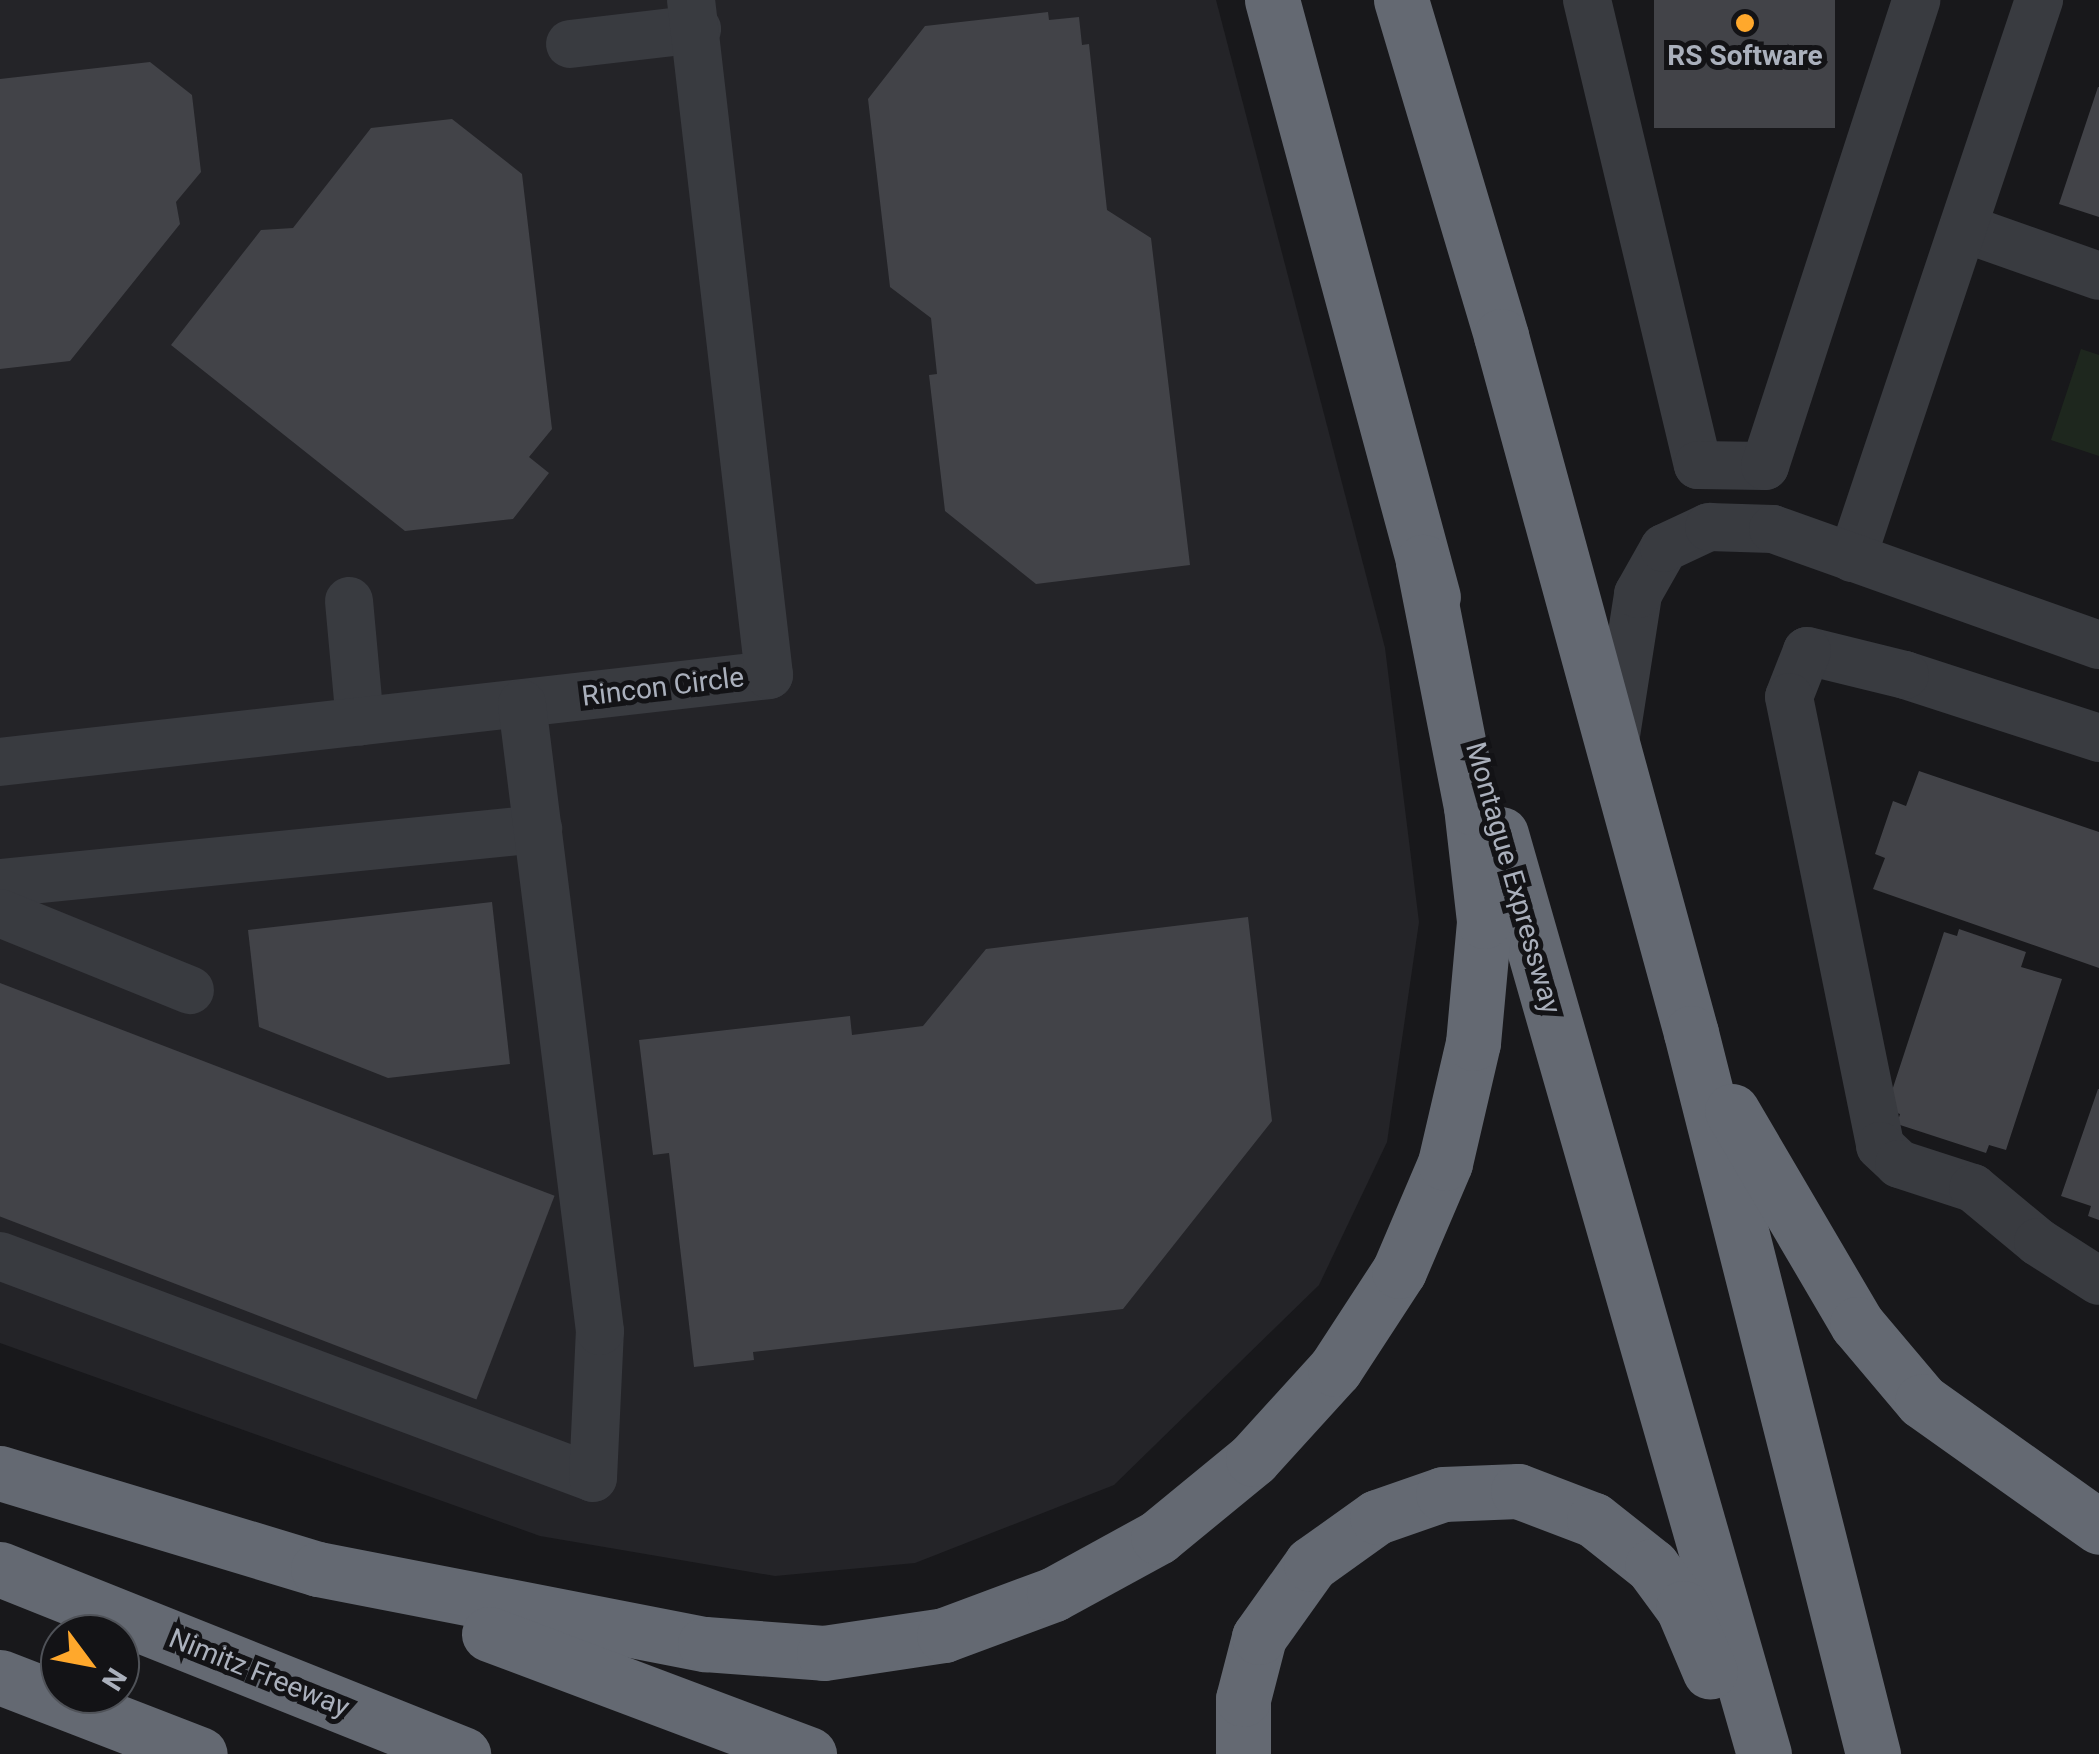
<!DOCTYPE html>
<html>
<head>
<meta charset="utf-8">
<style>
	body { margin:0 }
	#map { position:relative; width:2099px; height:1754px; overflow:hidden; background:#18181b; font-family:Roboto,sans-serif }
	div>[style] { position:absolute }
	.built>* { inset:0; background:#242428 }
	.green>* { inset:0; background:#1e271e }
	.building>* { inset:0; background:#424348; transform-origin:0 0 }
	.minor>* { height:48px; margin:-24px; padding:0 24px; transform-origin:24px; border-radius:24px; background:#393b40 }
	.highway>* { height:55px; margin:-27.5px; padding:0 27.5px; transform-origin:27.5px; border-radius:27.5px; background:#646972 }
	.dots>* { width:28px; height:28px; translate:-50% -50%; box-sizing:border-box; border:5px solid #131316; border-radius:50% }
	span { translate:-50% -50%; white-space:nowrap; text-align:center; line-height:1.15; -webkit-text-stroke:10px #131316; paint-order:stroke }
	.poi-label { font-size:28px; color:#aab0bc; font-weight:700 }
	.street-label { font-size:28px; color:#aab0bc }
	.north { position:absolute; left:40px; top:1614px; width:100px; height:100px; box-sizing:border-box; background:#131316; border:2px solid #4f5258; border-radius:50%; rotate:122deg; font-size:28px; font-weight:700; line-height:40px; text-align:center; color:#aab0bc }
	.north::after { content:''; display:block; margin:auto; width:35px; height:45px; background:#ffa82c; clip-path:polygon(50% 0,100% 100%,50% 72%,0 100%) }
</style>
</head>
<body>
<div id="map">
	<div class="built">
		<i style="clip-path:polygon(0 0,1216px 0,1385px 648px,1419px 922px,1387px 1142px,1319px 1285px,1114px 1485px,915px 1563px,775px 1576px,540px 1536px,0 1343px)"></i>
	</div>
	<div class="green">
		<i style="clip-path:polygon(2081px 349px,2099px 355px,2099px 456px,2051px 440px)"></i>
	</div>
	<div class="building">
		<i style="left:1654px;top:0;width:181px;height:128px"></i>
		<i style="clip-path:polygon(1048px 12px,1049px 20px,1079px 17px,1082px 45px,1089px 44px,1107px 210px,1151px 238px,1190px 565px,1036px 584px,945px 511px,929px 375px,937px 374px,931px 318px,890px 287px,868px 99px,925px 26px)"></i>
		<i style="clip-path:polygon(150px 62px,192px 95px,201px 172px,176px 202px,180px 224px,70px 361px,0 369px,0 79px)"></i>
		<i style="clip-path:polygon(2098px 87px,2099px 87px,2099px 217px,2059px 204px)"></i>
		<i style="clip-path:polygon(452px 119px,522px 174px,552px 429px,529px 457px,549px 473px,513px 519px,405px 531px,171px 345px,261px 230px,293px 228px,371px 128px)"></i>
		<i style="clip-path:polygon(1919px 771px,2099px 832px,2099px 968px,1873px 889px,1885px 858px,1875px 854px,1893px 801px,1906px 806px)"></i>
		<i style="clip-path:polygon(492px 902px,510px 1064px,388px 1078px,259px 1027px,248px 930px)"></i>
		<i style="clip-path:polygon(1248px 917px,1272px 1121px,1123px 1309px,753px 1352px,754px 1360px,694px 1367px,669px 1153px,653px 1155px,639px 1040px,850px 1016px,852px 1035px,923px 1026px,986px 949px)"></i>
		<i style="clip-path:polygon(1959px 929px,2026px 952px,2021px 967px,2062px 979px,2006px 1150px,1989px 1145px,1986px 1153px,1897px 1124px,1900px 1114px,1886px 1109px,1944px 932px,1957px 936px)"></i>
		<i style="left:0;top:983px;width:594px;height:218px;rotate:21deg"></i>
		<i style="clip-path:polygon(2098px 1089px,2099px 1089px,2099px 1220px,2088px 1216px,2091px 1206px,2061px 1196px)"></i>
	</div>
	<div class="minor">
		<i style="left:1587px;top:0;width:478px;rotate:76.6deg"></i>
		<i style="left:1698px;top:465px;width:67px;rotate:0.9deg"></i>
		<i style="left:1765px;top:466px;width:490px;rotate:-72deg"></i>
		<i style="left:570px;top:44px;width:128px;rotate:-6.7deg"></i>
		<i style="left:1963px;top:228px;width:144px;rotate:19.4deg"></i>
		<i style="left:1852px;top:558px;width:589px;rotate:-71.47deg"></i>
		<i style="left:349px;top:601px;width:121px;rotate:84.8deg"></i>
		<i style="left:2099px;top:738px;width:204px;rotate:-162deg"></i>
		<i style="left:1905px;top:675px;width:101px;rotate:-166.2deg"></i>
		<i style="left:1807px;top:651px;width:49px;rotate:111.4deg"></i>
		<i style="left:1789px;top:697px;width:458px;rotate:78.5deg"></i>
		<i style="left:1880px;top:1146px;width:26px;rotate:43deg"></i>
		<i style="left:1899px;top:1164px;width:78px;rotate:18deg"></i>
		<i style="left:1973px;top:1188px;width:85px;rotate:39.7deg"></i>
		<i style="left:2038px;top:1242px;width:72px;rotate:32.6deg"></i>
		<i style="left:1614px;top:748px;width:156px;rotate:-81.1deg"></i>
		<i style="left:1638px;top:594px;width:53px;rotate:-60.5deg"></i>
		<i style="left:1664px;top:548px;width:50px;rotate:-25deg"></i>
		<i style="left:1709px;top:527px;width:64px;rotate:1.8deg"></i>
		<i style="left:1773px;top:529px;width:346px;rotate:19.6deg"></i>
		<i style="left:0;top:762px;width:774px;rotate:-6.45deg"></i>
		<i style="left:769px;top:675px;width:679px;rotate:-96.59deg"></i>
		<i style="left:0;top:883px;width:541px;rotate:-5.73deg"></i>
		<i style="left:0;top:913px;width:205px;rotate:22.1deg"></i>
		<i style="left:0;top:1256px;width:633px;rotate:20.52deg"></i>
		<i style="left:593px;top:1478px;width:147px;rotate:-87.3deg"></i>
		<i style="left:600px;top:1331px;width:632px;rotate:-97.09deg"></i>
	</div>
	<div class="highway">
		<i style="left:1272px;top:0;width:618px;rotate:74.91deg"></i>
		<i style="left:1401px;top:0;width:351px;rotate:73.4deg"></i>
		<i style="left:1501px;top:336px;width:722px;rotate:74.75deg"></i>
		<i style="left:1691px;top:1033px;width:744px;rotate:75.83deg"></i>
		<i style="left:1501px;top:834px;width:957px;rotate:74.05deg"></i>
		<i style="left:1732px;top:1111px;width:247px;rotate:59.6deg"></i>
		<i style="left:1857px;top:1324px;width:101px;rotate:49.8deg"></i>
		<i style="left:1922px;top:1401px;width:217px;rotate:35.4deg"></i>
		<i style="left:0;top:1473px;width:332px;rotate:16.8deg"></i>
		<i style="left:318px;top:1569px;width:394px;rotate:11deg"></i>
		<i style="left:705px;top:1644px;width:119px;rotate:4.3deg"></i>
		<i style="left:824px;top:1653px;width:121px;rotate:-8.5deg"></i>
		<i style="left:944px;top:1635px;width:117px;rotate:-20.4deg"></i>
		<i style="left:1054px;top:1594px;width:119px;rotate:-28.7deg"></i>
		<i style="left:1158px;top:1537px;width:123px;rotate:-39.4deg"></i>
		<i style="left:1253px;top:1459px;width:122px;rotate:-47.7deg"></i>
		<i style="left:1335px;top:1369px;width:117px;rotate:-56.9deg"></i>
		<i style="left:1399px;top:1271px;width:117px;rotate:-66.9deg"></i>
		<i style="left:1445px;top:1163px;width:123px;rotate:-76.9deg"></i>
		<i style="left:1473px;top:1043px;width:122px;rotate:-84.8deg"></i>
		<i style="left:1484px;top:921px;width:115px;rotate:-96.5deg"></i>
		<i style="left:1471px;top:807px;width:250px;rotate:-101.1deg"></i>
		<i style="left:0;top:1569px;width:499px;rotate:21.8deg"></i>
		<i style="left:489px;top:1634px;width:342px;rotate:20.6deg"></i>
		<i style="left:0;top:1677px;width:214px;rotate:21.1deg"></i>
		<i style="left:1243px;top:1754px;width:55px;rotate:-90deg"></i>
		<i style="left:1243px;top:1699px;width:64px;rotate:-75.5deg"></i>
		<i style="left:1259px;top:1637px;width:90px;rotate:-54.5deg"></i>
		<i style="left:1311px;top:1564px;width:81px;rotate:-35.5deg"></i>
		<i style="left:1377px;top:1517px;width:70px;rotate:-19.2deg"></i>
		<i style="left:1443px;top:1494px;width:75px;rotate:-2.3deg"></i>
		<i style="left:1518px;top:1491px;width:81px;rotate:20.9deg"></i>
		<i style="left:1594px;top:1520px;width:74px;rotate:38.4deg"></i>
		<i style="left:1652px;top:1566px;width:52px;rotate:53.6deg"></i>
		<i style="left:1683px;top:1608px;width:69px;rotate:67.1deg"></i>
	</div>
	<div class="dots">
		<i style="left:1745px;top:23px;background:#ffa82c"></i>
	</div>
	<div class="poi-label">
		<span style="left:1745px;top:56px">RS Software</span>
	</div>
	<div class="street-label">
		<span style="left:663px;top:687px;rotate:-7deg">Rincon Circle</span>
		<span style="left:1513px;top:878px;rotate:74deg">Montague Expressway</span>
		<span style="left:259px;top:1673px;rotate:22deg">Nimitz Freeway</span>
	</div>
	<div class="north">N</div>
</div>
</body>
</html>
